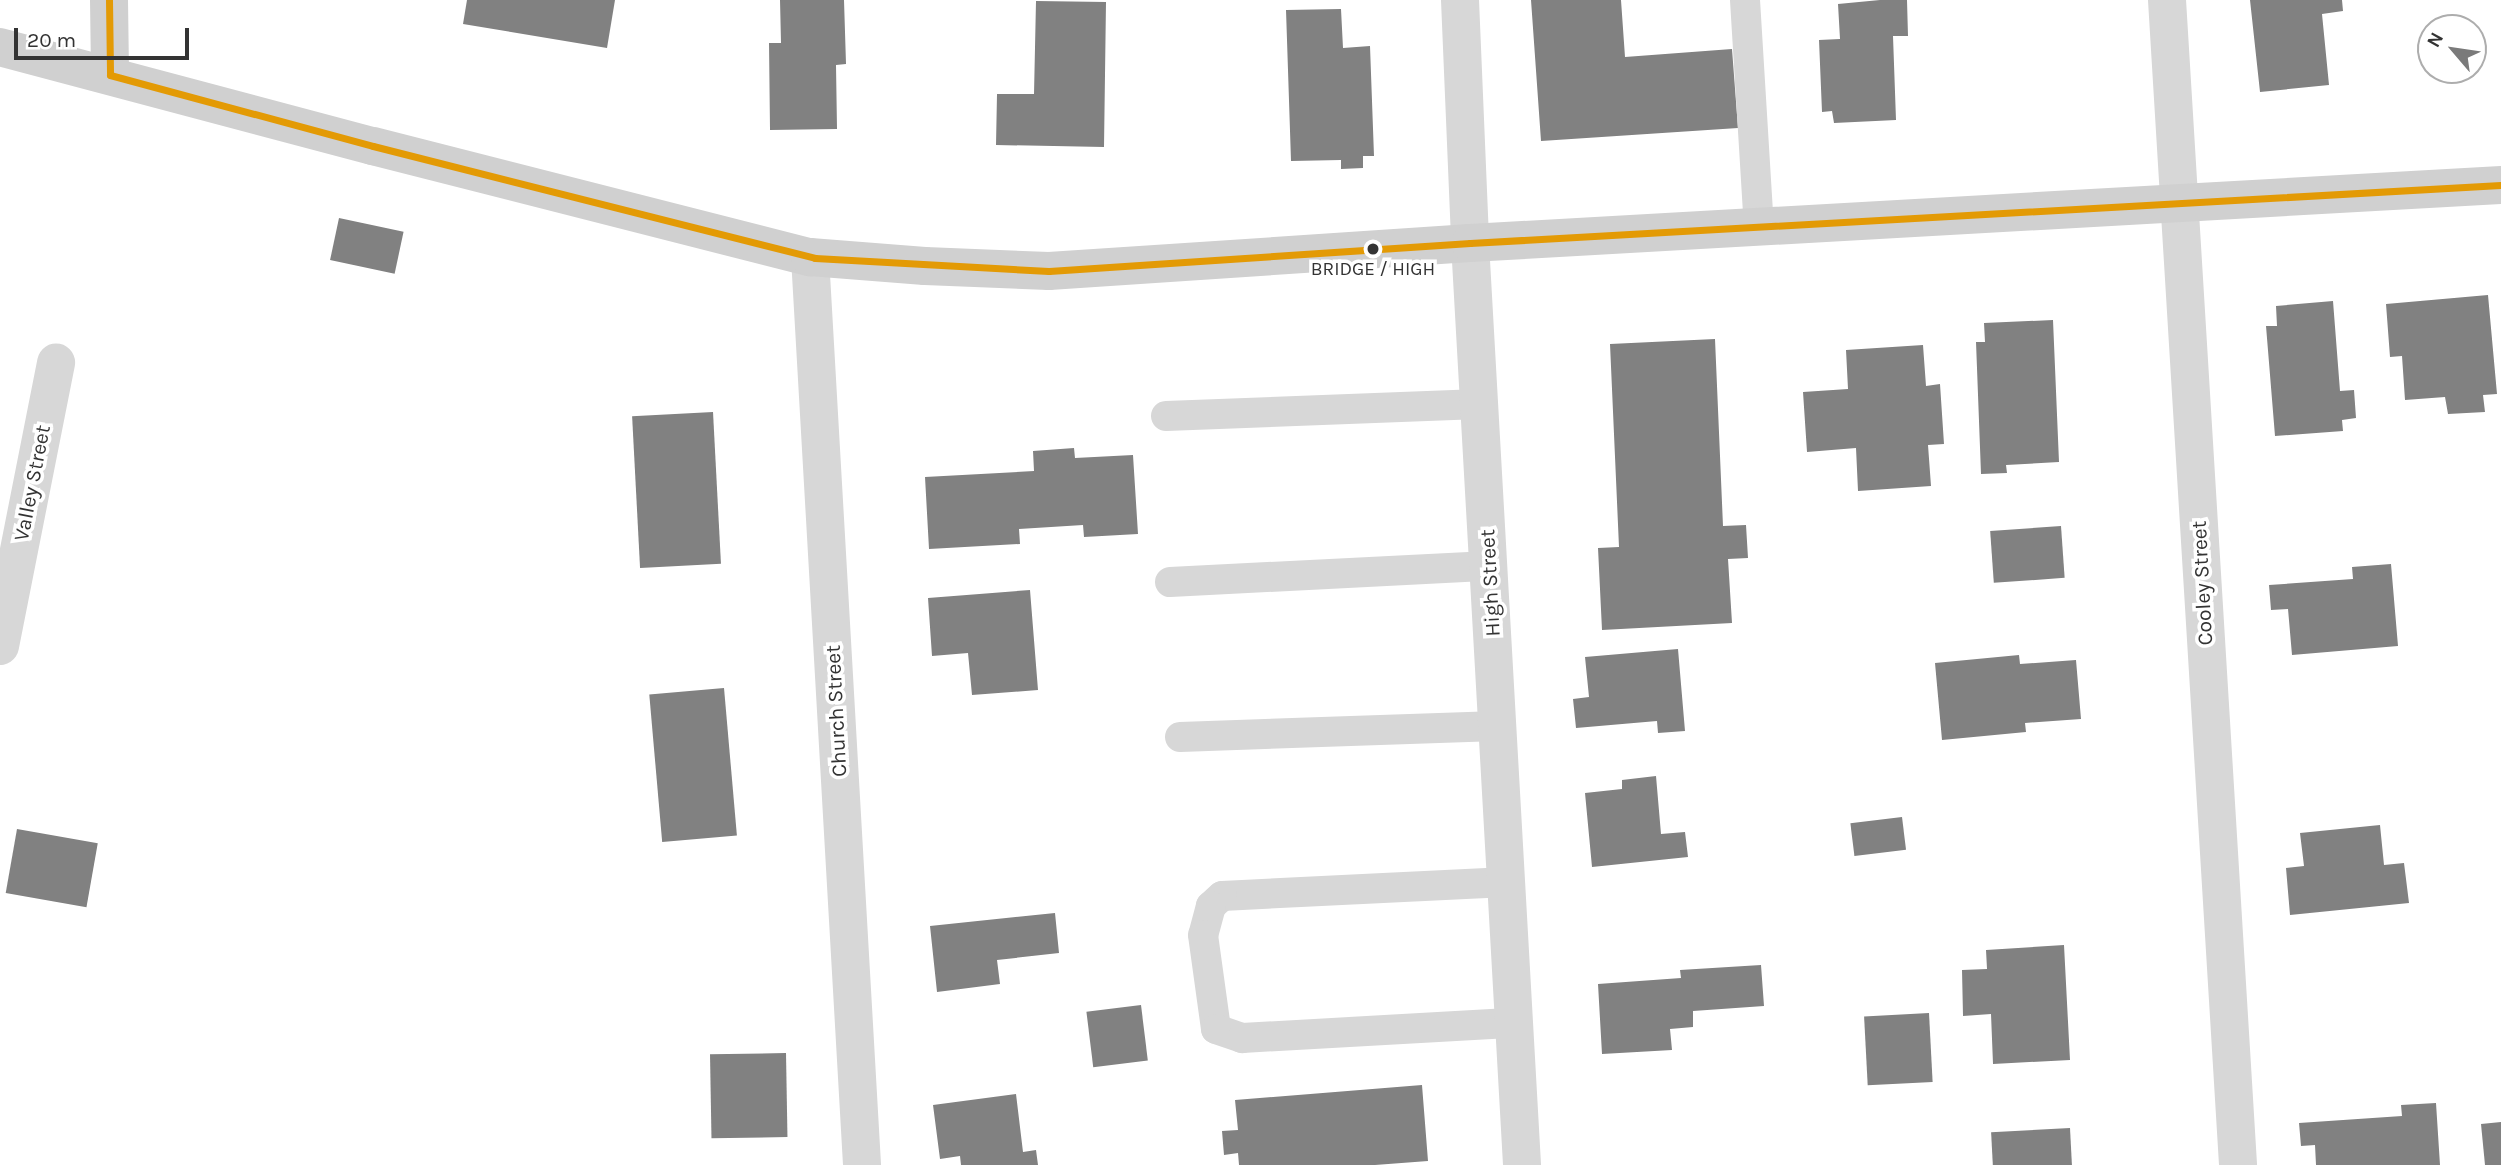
<!DOCTYPE html>
<html>
<head>
<meta charset="utf-8">
<style>
	body { margin:0 }
	#map { position:relative; width:2501px; height:1165px; overflow:hidden; background:#fff; font-family:Karla,sans-serif }
	div>[style] { position:absolute }
	.building>* { inset:0; background:#818181; transform-origin:0 0 }
	.lane>* { height:30px; margin:-15px; padding:0 15px; transform-origin:15px; border-radius:15px; background:#d7d7d7 }
	.street>* { height:38px; margin:-19px; padding:0 19px; transform-origin:19px; border-radius:19px; background:#d7d7d7 }
	.secondary>* { height:38px; margin:-19px; padding:0 19px; transform-origin:19px; border-radius:19px; background:#d0d0d0 }
	.bus-1>* { height:7px; margin:-3.5px; padding:0 3.5px; transform-origin:3.5px; border-radius:3.5px; background:#e39a05 }
	.dots>* { width:19px; height:19px; translate:-50% -50%; box-sizing:border-box; border:4px solid #fff; border-radius:50% }
	span { translate:-50% -50%; white-space:nowrap; text-align:center; line-height:1.15; -webkit-text-stroke:7px #fff; paint-order:stroke }
	.bus-label { font-size:19px; color:#333 }
	.street-label { font-size:21px; color:#333 }
	.north { position:absolute; left:2417px; top:14px; width:70px; height:70px; box-sizing:border-box; background:#fff; border:2px solid #adadad; border-radius:50%; rotate:299deg; font-size:19px; font-weight:700; line-height:28px; text-align:center; color:#333 }
	.north::after { content:''; display:block; margin:auto; width:24px; height:32px; background:#7a7a7a; clip-path:polygon(50% 0,100% 100%,50% 72%,0 100%) }
	.scale { position:absolute; left:14px; top:28px; width:175px; height:32px; box-sizing:border-box; border:4px solid #333; border-top:0; padding-left:9px; font-size:21px; line-height:24px; white-space:nowrap; color:#333; -webkit-text-stroke:5px #fff; paint-order:stroke }
</style>
</head>
<body>
<div id="map">
	<div class="building">
		<i style="clip-path:polygon(467px 0,615px 0,607px 48px,463px 24px)"></i>
		<i style="clip-path:polygon(780px 0,844px 0,846px 64px,836px 65px,837px 129px,770px 130px,769px 43px,781px 43px)"></i>
		<i style="clip-path:polygon(1531px 0,1621px 0,1625px 57px,1732px 49px,1738px 128px,1541px 141px)"></i>
		<i style="clip-path:polygon(1880px 0,1907px 0,1908px 36px,1893px 36px,1896px 120px,1834px 123px,1832px 111px,1822px 112px,1819px 40px,1840px 39px,1838px 4px)"></i>
		<i style="clip-path:polygon(2250px 0,2342px 0,2343px 11px,2322px 14px,2329px 85px,2260px 92px)"></i>
		<i style="clip-path:polygon(1036px 1px,1106px 2px,1104px 147px,996px 145px,997px 94px,1034px 94px)"></i>
		<i style="clip-path:polygon(1341px 9px,1343px 48px,1370px 46px,1374px 156px,1363px 156px,1363px 168px,1341px 169px,1341px 160px,1291px 161px,1286px 10px)"></i>
		<i style="left:339px;top:218px;width:66px;height:43px;rotate:12deg"></i>
		<i style="clip-path:polygon(2488px 295px,2497px 394px,2483px 395px,2485px 412px,2448px 414px,2445px 397px,2405px 400px,2402px 356px,2390px 357px,2386px 304px)"></i>
		<i style="clip-path:polygon(2333px 301px,2340px 391px,2354px 390px,2356px 418px,2342px 420px,2343px 431px,2275px 436px,2266px 326px,2277px 326px,2276px 306px)"></i>
		<i style="clip-path:polygon(2053px 320px,2059px 462px,2006px 465px,2007px 473px,1981px 474px,1976px 342px,1985px 342px,1984px 323px)"></i>
		<i style="clip-path:polygon(1715px 339px,1723px 526px,1746px 525px,1748px 558px,1728px 559px,1732px 623px,1602px 630px,1598px 548px,1619px 547px,1610px 344px)"></i>
		<i style="clip-path:polygon(1923px 345px,1926px 386px,1940px 384px,1944px 444px,1928px 445px,1931px 486px,1858px 491px,1856px 448px,1807px 452px,1803px 392px,1848px 389px,1846px 350px)"></i>
		<i style="left:713px;top:412px;width:152px;height:81px;rotate:87deg"></i>
		<i style="clip-path:polygon(1074px 448px,1075px 458px,1133px 455px,1138px 534px,1084px 537px,1083px 525px,1019px 529px,1020px 544px,929px 549px,925px 477px,1034px 471px,1033px 451px)"></i>
		<i style="left:2061px;top:526px;width:52px;height:71px;rotate:86deg"></i>
		<i style="clip-path:polygon(2391px 564px,2398px 646px,2292px 655px,2288px 609px,2271px 610px,2269px 585px,2353px 579px,2352px 567px)"></i>
		<i style="clip-path:polygon(1030px 590px,1038px 690px,972px 695px,968px 653px,932px 656px,928px 598px)"></i>
		<i style="clip-path:polygon(1678px 649px,1685px 731px,1658px 733px,1657px 721px,1576px 728px,1573px 699px,1589px 697px,1585px 657px)"></i>
		<i style="clip-path:polygon(2019px 655px,2020px 664px,2076px 660px,2081px 719px,2025px 723px,2026px 732px,1942px 740px,1935px 663px)"></i>
		<i style="left:724px;top:688px;width:148px;height:75px;rotate:85deg"></i>
		<i style="clip-path:polygon(1656px 776px,1661px 834px,1685px 832px,1688px 857px,1592px 867px,1585px 793px,1622px 789px,1622px 780px)"></i>
		<i style="left:1902px;top:817px;width:33px;height:52px;rotate:83deg"></i>
		<i style="clip-path:polygon(2380px 825px,2384px 865px,2404px 863px,2409px 903px,2290px 915px,2286px 868px,2304px 866px,2300px 833px)"></i>
		<i style="left:17px;top:829px;width:82px;height:65px;rotate:10deg"></i>
		<i style="clip-path:polygon(1055px 913px,1059px 953px,997px 960px,1000px 984px,937px 992px,930px 926px)"></i>
		<i style="clip-path:polygon(2064px 945px,2070px 1060px,1993px 1064px,1991px 1014px,1963px 1016px,1962px 970px,1987px 969px,1986px 950px)"></i>
		<i style="clip-path:polygon(1761px 965px,1764px 1006px,1693px 1011px,1693px 1027px,1670px 1029px,1672px 1050px,1602px 1054px,1598px 984px,1681px 978px,1680px 970px)"></i>
		<i style="left:1141px;top:1005px;width:56px;height:55px;rotate:83deg"></i>
		<i style="left:1929px;top:1013px;width:69px;height:65px;rotate:87deg"></i>
		<i style="left:786px;top:1053px;width:84px;height:76px;rotate:89deg"></i>
		<i style="clip-path:polygon(1422px 1085px,1428px 1161px,1375px 1165px,1239px 1165px,1238px 1153px,1224px 1155px,1222px 1131px,1238px 1130px,1235px 1100px)"></i>
		<i style="clip-path:polygon(1016px 1094px,1023px 1152px,1036px 1150px,1038px 1165px,961px 1165px,960px 1156px,940px 1159px,933px 1105px)"></i>
		<i style="clip-path:polygon(2436px 1103px,2440px 1165px,2316px 1165px,2315px 1145px,2301px 1146px,2299px 1123px,2402px 1116px,2401px 1105px)"></i>
		<i style="clip-path:polygon(2501px 1122px,2501px 1165px,2485px 1165px,2481px 1124px)"></i>
		<i style="left:2070px;top:1128px;width:37px;height:79px;rotate:87deg"></i>
	</div>
	<div class="lane">
		<i style="left:1745px;top:0;width:227px;rotate:86.5deg"></i>
		<i style="left:1166px;top:416px;width:314px;rotate:-2.2deg"></i>
		<i style="left:1170px;top:582px;width:319px;rotate:-2.9deg"></i>
		<i style="left:1180px;top:737px;width:318px;rotate:-2deg"></i>
		<i style="left:1507px;top:882px;width:285px;rotate:177.2deg"></i>
		<i style="left:1222px;top:896px;width:15px;rotate:138deg"></i>
		<i style="left:1211px;top:906px;width:30px;rotate:105deg"></i>
		<i style="left:1203px;top:935px;width:95px;rotate:82.1deg"></i>
		<i style="left:1216px;top:1029px;width:28px;rotate:19deg"></i>
		<i style="left:1242px;top:1038px;width:272px;rotate:-3.2deg"></i>
	</div>
	<div class="street">
		<i style="left:1460px;top:0;width:243px;rotate:87.6deg"></i>
		<i style="left:1470px;top:243px;width:923px;rotate:86.77deg"></i>
		<i style="left:2167px;top:0;width:1167px;rotate:86.51deg"></i>
		<i style="left:810px;top:257px;width:909px;rotate:86.72deg"></i>
		<i style="left:0;top:646px;width:289px;rotate:-78.8deg"></i>
	</div>
	<div class="secondary">
		<i style="left:109px;top:0;width:75px;rotate:89.2deg"></i>
		<i style="left:0;top:47px;width:386px;rotate:14.9deg"></i>
		<i style="left:373px;top:146px;width:451px;rotate:14.3deg"></i>
		<i style="left:810px;top:257px;width:115px;rotate:4.5deg"></i>
		<i style="left:925px;top:266px;width:124px;rotate:2.3deg"></i>
		<i style="left:1049px;top:271px;width:422px;rotate:-3.8deg"></i>
		<i style="left:1470px;top:243px;width:1033px;rotate:-3.22deg"></i>
	</div>
	<div class="bus-1">
		<i style="left:109px;top:0;width:75px;rotate:89.2deg"></i>
		<i style="left:110px;top:75px;width:272px;rotate:15.1deg"></i>
		<i style="left:373px;top:146px;width:456px;rotate:14.2deg"></i>
		<i style="left:815px;top:258px;width:234px;rotate:3.2deg"></i>
		<i style="left:1049px;top:271px;width:422px;rotate:-3.8deg"></i>
		<i style="left:1470px;top:243px;width:1033px;rotate:-3.22deg"></i>
	</div>
	<div class="dots">
		<i style="left:1373px;top:249px;background:#333"></i>
	</div>
	<div class="bus-label">
		<span style="left:1373px;top:270px">BRIDGE / HIGH</span>
	</div>
	<div class="street-label">
		<span style="left:32px;top:483px;rotate:-79deg">Valley Street</span>
		<span style="left:1490px;top:583px;rotate:-93deg">High Street</span>
		<span style="left:2202px;top:583px;rotate:-93deg">Cooley Street</span>
		<span style="left:836px;top:711px;rotate:-93deg">Church Street</span>
	</div>
	<div class="north">N</div>
	<div class="scale">20 m</div>
</div>
</body>
</html>
